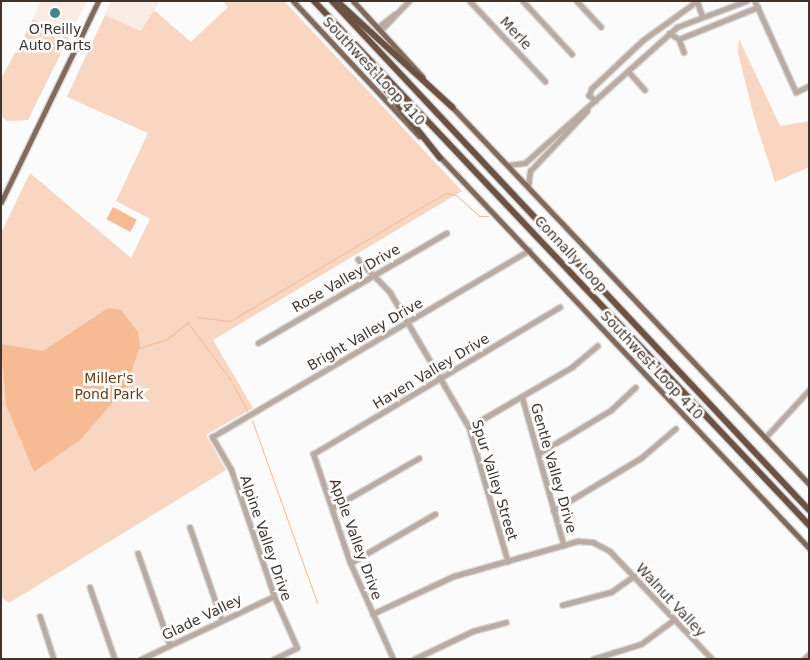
<!DOCTYPE html>
<html>
<head>
<meta charset="utf-8">
<style>
	body { margin:0 }
	#map { position:relative; width:810px; height:660px; overflow:hidden; background:#fbfbfb; font-family:"DejaVu Sans",sans-serif }
	div>[style] { position:absolute }
	.built>* { inset:0; background:#fbece3 }
	.green>* { inset:0; background:#f8d6c1 }
	.water>* { inset:0; background:#f7bb93; transform-origin:0 0 }
	.stream>* { height:1px; margin:-0.5px; padding:0 0.5px; transform-origin:0.5px; border-radius:0.5px; background:#f7bb93 }
	.roads { filter:drop-shadow(1px 0 #d9d7d6) drop-shadow(-1px 0 #d9d7d6) drop-shadow(0 1px #d9d7d6) drop-shadow(0 -1px #d9d7d6) }
	.minor>* { height:4.5px; margin:-2.25px; padding:0 2.25px; transform-origin:2.25px; border-radius:2.25px; background:#b8aba3 }
	.major>* { height:5px; margin:-2.5px; padding:0 2.5px; transform-origin:2.5px; border-radius:2.5px; background:#806a5b }
	.highway>* { height:6px; margin:-3px; padding:0 3px; transform-origin:3px; border-radius:3px; background:#6b5242 }
	.dots>* { width:14px; height:14px; translate:-50% -50%; box-sizing:border-box; border:2px solid #fff; border-radius:50% }
	span { translate:-50% -50%; white-space:nowrap; text-align:center; line-height:1.15; -webkit-text-stroke:5px #fff; paint-order:stroke }
	.poi-label { font-size:14px; color:#3f332c }
	.street-label { font-size:14px; color:#3f332c }
	.park-label { font-size:14px; color:#693914 }
	.frame { position:absolute; inset:0; border:2px solid #3f332c; pointer-events:none }
</style>
</head>
<body>
<div id="map">
	<div class="built">
		<i style="clip-path:polygon(40px 1px,87px 1px,70px 35px,33px 19px)"></i>
		<i style="clip-path:polygon(111px 1px,160px 1px,142px 31px,105px 15px)"></i>
	</div>
	<div class="green">
		<i style="clip-path:polygon(223px 1px,284px 1px,462px 191px,213px 340px,253px 408px,206px 435px,226px 470px,9px 603px,1px 597px,1px 233px,30px 173px,131px 258px,150px 219px,116px 201px,148px 133px,67px 97px,105px 15px,141px 31px,154px 10px,191px 42px,228px 7px)"></i>
		<i style="clip-path:polygon(33px 19px,70px 35px,28px 120px,7px 121px,1px 116px,1px 79px)"></i>
		<i style="clip-path:polygon(739px 39px,780px 126px,809px 121px,809px 167px,775px 182px,754px 117px,738px 53px)"></i>
	</div>
	<div class="water">
		<i style="left:113px;top:207px;width:27px;height:14px;rotate:28deg"></i>
		<i style="clip-path:polygon(108px 308px,121px 310px,138px 332px,140px 347px,126px 387px,80px 440px,34px 472px,6px 405px,1px 344px,43px 351px)"></i>
	</div>
	<div class="stream">
		<i style="left:197px;top:317px;width:33px;rotate:7deg"></i>
		<i style="left:230px;top:321px;width:251px;rotate:-30.7deg"></i>
		<i style="left:446px;top:193px;width:10px;rotate:11deg"></i>
		<i style="left:456px;top:195px;width:31px;rotate:42deg"></i>
		<i style="left:479px;top:216px;width:9px"></i>
		<i style="left:188px;top:323px;width:71px;rotate:53deg"></i>
		<i style="left:139px;top:348px;width:29px;rotate:-18deg"></i>
		<i style="left:167px;top:339px;width:28px;rotate:-38deg"></i>
		<i style="left:233px;top:384px;width:32px;rotate:62deg"></i>
		<i style="left:252px;top:420px;width:194px;rotate:70.4deg"></i>
		<i style="left:354px;top:659px;width:3px"></i>
	</div>
	<div class="roads">
		<div class="minor">
			<i style="left:470px;top:1px;width:110px;rotate:46.8deg"></i>
			<i style="left:523px;top:1px;width:72px;rotate:47.2deg"></i>
			<i style="left:577px;top:1px;width:35px;rotate:47deg"></i>
			<i style="left:697px;top:1px;width:15px;rotate:70deg"></i>
			<i style="left:755px;top:1px;width:100px;rotate:65.7deg"></i>
			<i style="left:796px;top:92px;width:14px;rotate:-25deg"></i>
			<i style="left:377px;top:28px;width:23px;rotate:-38deg"></i>
			<i style="left:380px;top:31px;width:42px;rotate:-46deg"></i>
			<i style="left:669px;top:33px;width:12px;rotate:31deg"></i>
			<i style="left:679px;top:39px;width:85px;rotate:-22.1deg"></i>
			<i style="left:679px;top:39px;width:14px;rotate:69deg"></i>
			<i style="left:628px;top:71px;width:25px;rotate:48deg"></i>
			<i style="left:596px;top:101px;width:9px;rotate:-144deg"></i>
			<i style="left:589px;top:96px;width:7px;rotate:-74deg"></i>
			<i style="left:591px;top:89px;width:71px;rotate:-43.3deg"></i>
			<i style="left:643px;top:40px;width:67px;rotate:-35.8deg"></i>
			<i style="left:508px;top:165px;width:17px;rotate:-7deg"></i>
			<i style="left:525px;top:163px;width:204px;rotate:-41.8deg"></i>
			<i style="left:677px;top:27px;width:74px;rotate:-20.6deg"></i>
			<i style="left:528px;top:187px;width:16px;rotate:-83deg"></i>
			<i style="left:530px;top:171px;width:83px;rotate:-46.5deg"></i>
			<i style="left:358px;top:259px;width:46px;rotate:45.9deg"></i>
			<i style="left:390px;top:292px;width:156px;rotate:59.7deg"></i>
			<i style="left:469px;top:427px;width:140px;rotate:73.8deg"></i>
			<i style="left:258px;top:343px;width:218px;rotate:-30.3deg"></i>
			<i style="left:522px;top:396px;width:155px;rotate:74.3deg"></i>
			<i style="left:469px;top:427px;width:119px;rotate:-30.2deg"></i>
			<i style="left:572px;top:367px;width:33px;rotate:-40deg"></i>
			<i style="left:765px;top:438px;width:65px;rotate:-47.5deg"></i>
			<i style="left:538px;top:454px;width:85px;rotate:-31.1deg"></i>
			<i style="left:611px;top:410px;width:33px;rotate:-43deg"></i>
			<i style="left:332px;top:508px;width:100px;rotate:-29.9deg"></i>
			<i style="left:553px;top:511px;width:103px;rotate:-31.1deg"></i>
			<i style="left:641px;top:458px;width:45px;rotate:-40.5deg"></i>
			<i style="left:190px;top:527px;width:98px;rotate:71deg"></i>
			<i style="left:138px;top:553px;width:97px;rotate:70.8deg"></i>
			<i style="left:350px;top:563px;width:98px;rotate:-30deg"></i>
			<i style="left:90px;top:587px;width:76px;rotate:70.9deg"></i>
			<i style="left:562px;top:605px;width:51px;rotate:-14.9deg"></i>
			<i style="left:611px;top:592px;width:28px;rotate:-35deg"></i>
			<i style="left:372px;top:614px;width:90px;rotate:-24.9deg"></i>
			<i style="left:454px;top:576px;width:129px;rotate:-15.8deg"></i>
			<i style="left:578px;top:541px;width:15px;rotate:4deg"></i>
			<i style="left:593px;top:542px;width:19px;rotate:28deg"></i>
			<i style="left:610px;top:551px;width:149px;rotate:46.6deg"></i>
			<i style="left:40px;top:616px;width:45px;rotate:72deg"></i>
			<i style="left:141px;top:659px;width:147px;rotate:-25.3deg"></i>
			<i style="left:274px;top:659px;width:25px;rotate:-26deg"></i>
			<i style="left:297px;top:648px;width:57px;rotate:-113.9deg"></i>
			<i style="left:274px;top:596px;width:133px;rotate:-108.8deg"></i>
			<i style="left:231px;top:470px;width:38px;rotate:-120deg"></i>
			<i style="left:212px;top:437px;width:368px;rotate:-30.5deg"></i>
			<i style="left:393px;top:659px;width:105px;rotate:-114.1deg"></i>
			<i style="left:350px;top:563px;width:115px;rotate:-108.7deg"></i>
			<i style="left:313px;top:454px;width:287px;rotate:-30.8deg"></i>
			<i style="left:414px;top:659px;width:65px;rotate:-25.4deg"></i>
			<i style="left:473px;top:631px;width:34px;rotate:-15deg"></i>
			<i style="left:593px;top:659px;width:50px;rotate:-17.4deg"></i>
			<i style="left:641px;top:644px;width:42px;rotate:-36.3deg"></i>
			<i style="left:804px;top:659px;width:7px;rotate:-45deg"></i>
		</div>
		<div class="major">
			<i style="left:293px;top:1px;width:185px;rotate:47deg"></i>
			<i style="left:353px;top:1px;width:103px;rotate:47.4deg"></i>
			<i style="left:450px;top:105px;width:522px;rotate:46.55deg"></i>
			<i style="left:439px;top:156px;width:539px;rotate:46.65deg"></i>
			<i style="left:1px;top:202px;width:223px;rotate:-64.2deg"></i>
		</div>
		<div class="highway">
			<i style="left:314px;top:1px;width:721px;rotate:46.63deg"></i>
			<i style="left:332px;top:1px;width:698px;rotate:46.86deg"></i>
			<i style="left:339px;top:3px;width:154px;rotate:42.6deg"></i>
			<i style="left:348px;top:42px;width:148px;rotate:51.6deg"></i>
		</div>
	</div>
	<div class="dots">
		<i style="left:55px;top:13px;background:#408989"></i>
	</div>
	<div class="poi-label">
		<span style="left:55px;top:37px">O'Reilly<br>Auto Parts</span>
	</div>
	<div class="street-label">
		<span style="left:516px;top:33px;rotate:47deg">Merle</span>
		<span style="left:374px;top:71px;rotate:47deg">Southwest Loop 410</span>
		<span style="left:571px;top:254px;rotate:47deg">Connally Loop</span>
		<span style="left:346px;top:278px;rotate:-30deg">Rose Valley Drive</span>
		<span style="left:365px;top:334px;rotate:-30deg">Bright Valley Drive</span>
		<span style="left:652px;top:365px;rotate:47deg">Southwest Loop 410</span>
		<span style="left:431px;top:371px;rotate:-31deg">Haven Valley Drive</span>
		<span style="left:554px;top:468px;rotate:74deg">Gentle Valley Drive</span>
		<span style="left:495px;top:480px;rotate:73deg">Spur Valley Street</span>
		<span style="left:266px;top:538px;rotate:71deg">Alpine Valley Drive</span>
		<span style="left:356px;top:539px;rotate:70deg">Apple Valley Drive</span>
		<span style="left:671px;top:600px;rotate:47deg">Walnut Valley</span>
		<span style="left:202px;top:617px;rotate:-26deg">Glade Valley</span>
	</div>
	<div class="park-label">
		<span style="left:109px;top:386px">Miller's<br>Pond Park</span>
	</div>
	<div class="frame"></div>
</div>
</body>
</html>
